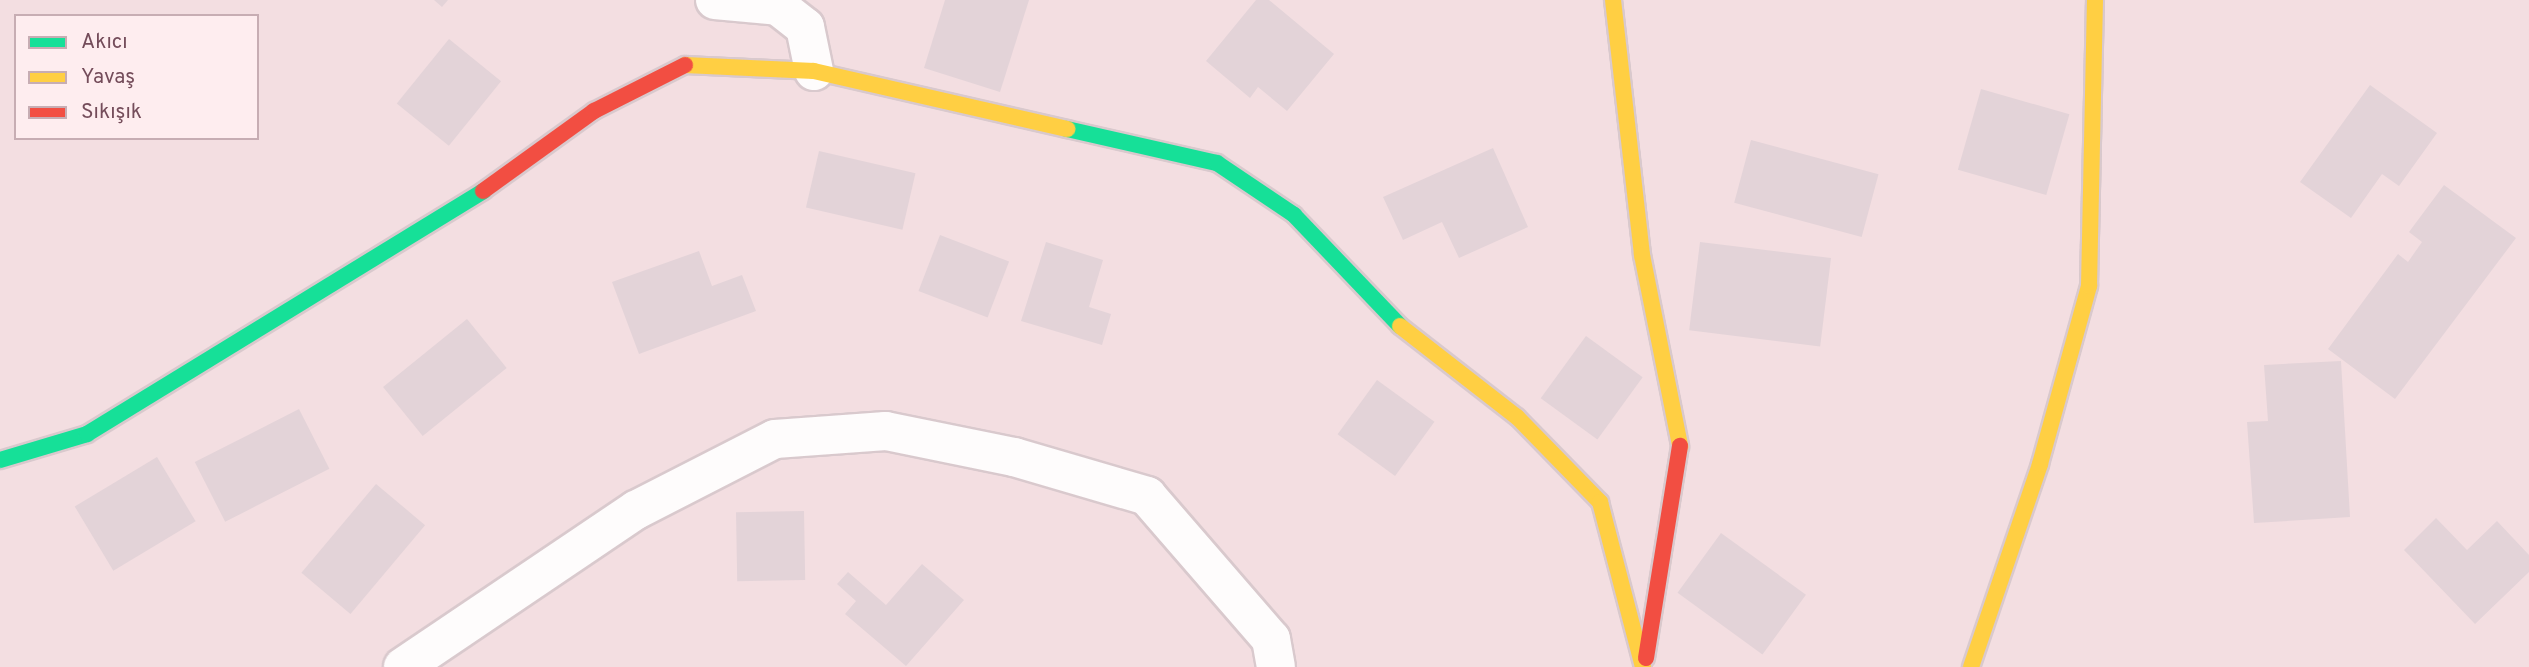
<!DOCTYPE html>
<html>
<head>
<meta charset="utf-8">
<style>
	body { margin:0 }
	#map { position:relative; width:2529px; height:667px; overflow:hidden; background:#f7eced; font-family:Overpass,sans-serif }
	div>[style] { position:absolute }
	.residential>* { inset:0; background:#f3dee1 }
	.building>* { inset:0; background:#e3d3d8; transform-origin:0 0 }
	.roads { filter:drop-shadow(2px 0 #d9c9cd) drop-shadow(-2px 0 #d9c9cd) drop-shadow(0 2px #d9c9cd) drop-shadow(0 -2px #d9c9cd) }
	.street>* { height:38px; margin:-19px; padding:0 19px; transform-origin:19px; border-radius:19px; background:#fefcfc }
	.fast>* { height:16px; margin:-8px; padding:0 8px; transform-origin:8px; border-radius:8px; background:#16e098 }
	.slow>* { height:16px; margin:-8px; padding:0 8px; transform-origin:8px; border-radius:8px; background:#ffcf43 }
	.jam>* { height:16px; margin:-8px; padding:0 8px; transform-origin:8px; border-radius:8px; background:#f24e42 }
	span { translate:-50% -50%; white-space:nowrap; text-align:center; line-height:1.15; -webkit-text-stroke:5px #feedef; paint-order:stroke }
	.legend { position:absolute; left:14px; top:14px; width:245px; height:126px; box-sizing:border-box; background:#feedef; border:2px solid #c7adb3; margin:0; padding:9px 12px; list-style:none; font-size:21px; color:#744c5a }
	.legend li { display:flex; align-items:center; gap:14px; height:35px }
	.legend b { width:35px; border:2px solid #c7adb3 }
</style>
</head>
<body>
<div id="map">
	<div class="residential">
		<i style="clip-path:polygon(evenodd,0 0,2529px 0,2529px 667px,0 667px,0 0,16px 16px,257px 16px,257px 138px,16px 138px,16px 16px)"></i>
	</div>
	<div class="building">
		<i style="clip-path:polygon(434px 0,448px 0,442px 7px)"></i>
		<i style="clip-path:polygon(945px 0,1029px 0,1000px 92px,924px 68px)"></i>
		<i style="clip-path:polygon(1256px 0,1269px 0,1334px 54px,1287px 111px,1258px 87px,1250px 98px,1206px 61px)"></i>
		<i style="left:449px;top:39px;width:67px;height:83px;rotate:39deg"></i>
		<i style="clip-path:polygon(2370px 85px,2437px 133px,2399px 186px,2382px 174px,2351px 218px,2300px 182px)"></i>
		<i style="left:1981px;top:89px;width:92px;height:84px;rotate:16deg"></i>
		<i style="left:1751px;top:140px;width:132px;height:65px;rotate:15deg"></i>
		<i style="clip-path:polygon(1493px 148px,1528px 227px,1459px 258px,1442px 222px,1403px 240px,1383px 197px)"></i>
		<i style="left:819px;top:151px;width:99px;height:58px;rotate:13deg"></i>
		<i style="clip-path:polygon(2444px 185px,2516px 238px,2395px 399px,2328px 349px,2398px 254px,2408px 262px,2422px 242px,2409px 232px)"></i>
		<i style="left:940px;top:235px;width:74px;height:60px;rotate:21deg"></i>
		<i style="clip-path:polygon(1046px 242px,1103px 260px,1089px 307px,1111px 314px,1102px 345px,1021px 321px)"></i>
		<i style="left:1700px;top:242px;width:132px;height:89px;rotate:7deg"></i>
		<i style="clip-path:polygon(699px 251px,712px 286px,742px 275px,756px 311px,639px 354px,612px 282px)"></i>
		<i style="left:467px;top:319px;width:63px;height:108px;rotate:51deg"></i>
		<i style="left:1586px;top:336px;width:70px;height:77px;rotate:36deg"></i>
		<i style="clip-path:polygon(2341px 361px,2350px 517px,2254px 523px,2247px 422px,2268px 421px,2264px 365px)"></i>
		<i style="left:1377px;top:380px;width:71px;height:67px;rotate:36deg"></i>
		<i style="left:299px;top:409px;width:67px;height:117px;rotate:63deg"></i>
		<i style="left:157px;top:457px;width:75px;height:96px;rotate:59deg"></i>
		<i style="left:376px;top:484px;width:64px;height:116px;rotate:40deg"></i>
		<i style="left:804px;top:511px;width:69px;height:68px;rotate:89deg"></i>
		<i style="clip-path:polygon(2436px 518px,2467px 550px,2497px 521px,2529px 555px,2529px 572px,2475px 624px,2404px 550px)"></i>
		<i style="left:1721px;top:533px;width:105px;height:74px;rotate:36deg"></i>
		<i style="clip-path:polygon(922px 564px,964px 600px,906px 666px,845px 614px,856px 601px,837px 584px,848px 572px,886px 605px)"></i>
	</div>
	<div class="roads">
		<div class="street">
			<i style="left:715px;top:0;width:63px;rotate:5.4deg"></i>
			<i style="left:778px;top:6px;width:34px;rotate:38deg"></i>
			<i style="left:805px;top:27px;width:45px;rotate:78.4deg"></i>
			<i style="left:403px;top:667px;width:281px;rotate:-34deg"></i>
			<i style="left:636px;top:510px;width:156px;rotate:-27.1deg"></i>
			<i style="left:775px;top:439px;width:111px;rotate:-4.1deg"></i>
			<i style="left:886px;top:431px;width:131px;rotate:11.5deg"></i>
			<i style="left:1014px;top:457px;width:139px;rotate:16.3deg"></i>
			<i style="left:1147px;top:496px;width:189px;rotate:49.1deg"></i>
			<i style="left:1271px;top:639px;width:28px;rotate:80deg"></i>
		</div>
		<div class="fast">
			<i style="left:1067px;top:129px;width:154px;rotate:12.8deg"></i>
			<i style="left:1217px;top:163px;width:93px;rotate:34deg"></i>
			<i style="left:1294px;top:215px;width:153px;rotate:46.3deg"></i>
			<i style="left:0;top:460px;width:91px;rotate:-16.6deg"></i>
			<i style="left:87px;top:434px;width:465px;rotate:-31.5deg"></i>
		</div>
		<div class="slow">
			<i style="left:1613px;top:0;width:257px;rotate:83.5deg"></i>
			<i style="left:1642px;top:255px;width:195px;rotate:78.7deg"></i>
			<i style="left:685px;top:65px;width:129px;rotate:2.7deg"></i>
			<i style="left:814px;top:71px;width:260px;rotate:12.9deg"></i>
			<i style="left:1400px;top:326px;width:148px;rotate:37.9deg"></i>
			<i style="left:1517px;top:417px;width:119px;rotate:45.7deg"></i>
			<i style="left:1600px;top:502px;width:171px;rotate:75.4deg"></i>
			<i style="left:1971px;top:667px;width:214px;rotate:-71.2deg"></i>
			<i style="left:2040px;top:464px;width:185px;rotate:-74.6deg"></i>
			<i style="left:2089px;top:286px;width:286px;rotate:-88.8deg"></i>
		</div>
		<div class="jam">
			<i style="left:483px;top:191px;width:137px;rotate:-35.8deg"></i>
			<i style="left:594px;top:111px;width:102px;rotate:-26.8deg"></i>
			<i style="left:1646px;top:658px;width:215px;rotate:-80.9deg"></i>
		</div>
	</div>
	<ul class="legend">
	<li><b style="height:9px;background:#16e098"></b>Akıcı</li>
	<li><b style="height:9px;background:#ffcf43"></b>Yavaş</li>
	<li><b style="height:9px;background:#f24e42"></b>Sıkışık</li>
	</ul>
</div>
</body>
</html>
